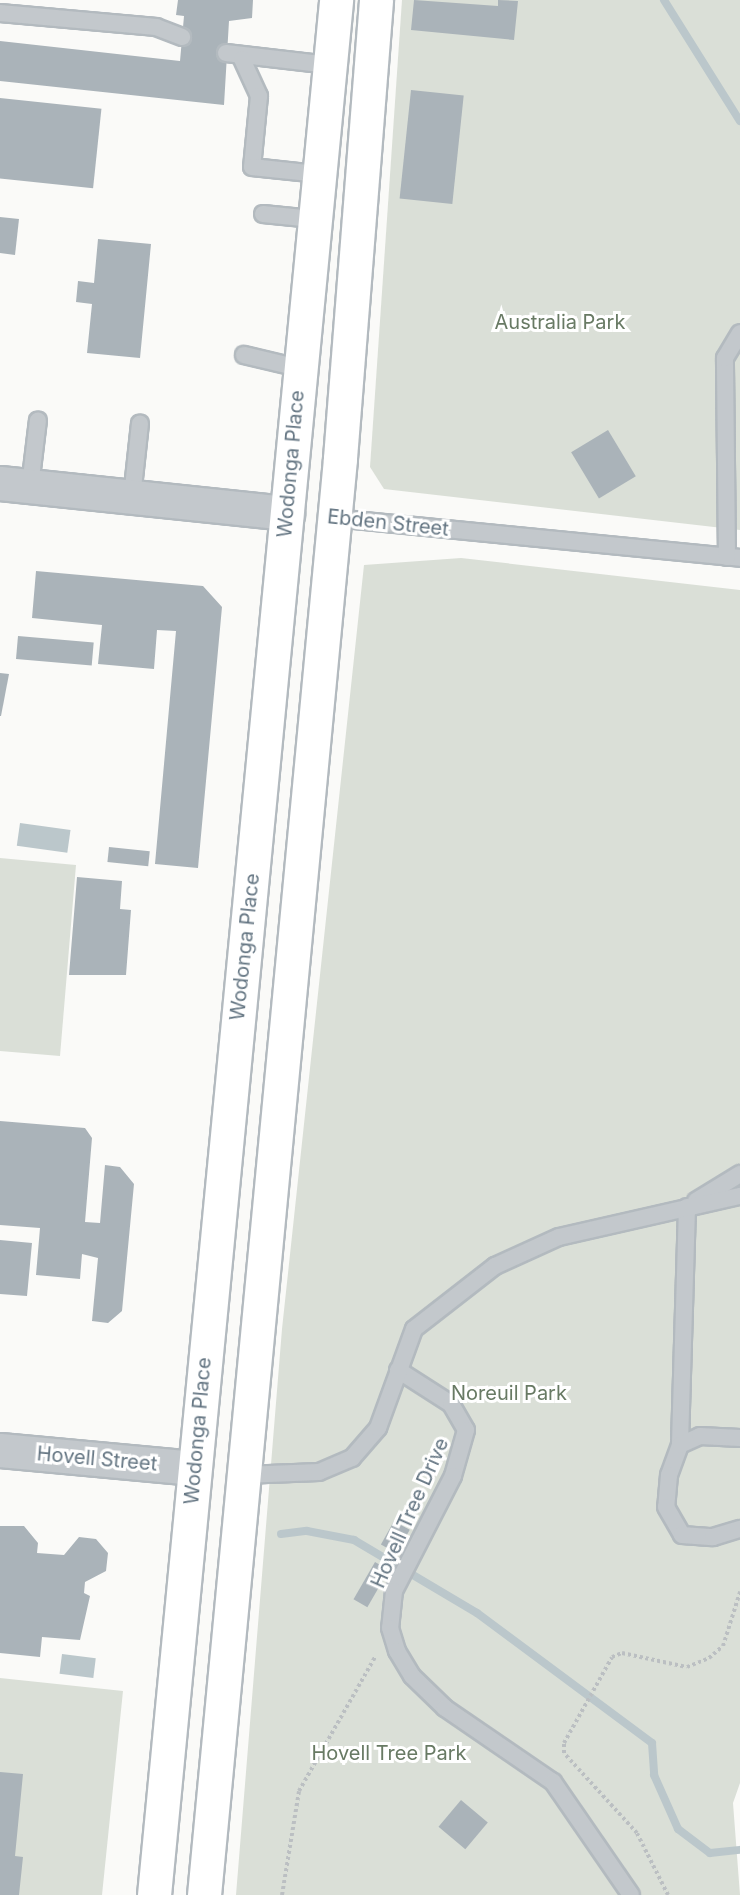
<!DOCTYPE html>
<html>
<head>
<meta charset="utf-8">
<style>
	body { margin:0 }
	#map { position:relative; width:740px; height:1895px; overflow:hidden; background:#fafaf8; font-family:Inter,sans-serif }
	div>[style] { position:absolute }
	.green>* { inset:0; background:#dadfd7 }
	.water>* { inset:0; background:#bbc7cb; transform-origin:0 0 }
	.stream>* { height:8px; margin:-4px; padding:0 4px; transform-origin:4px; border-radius:4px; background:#bbc7cb }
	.building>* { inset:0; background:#aab3b9; transform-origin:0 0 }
	.path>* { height:4px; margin-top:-2px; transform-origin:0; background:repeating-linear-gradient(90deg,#bbbfc2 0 3px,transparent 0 6px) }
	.roads { filter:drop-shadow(2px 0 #b3babf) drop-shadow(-2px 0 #b3babf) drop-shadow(0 2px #b3babf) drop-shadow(0 -2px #b3babf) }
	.service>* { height:16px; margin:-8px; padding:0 8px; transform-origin:8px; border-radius:8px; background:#c3c8cc }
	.minor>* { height:33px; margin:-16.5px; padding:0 16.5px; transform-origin:16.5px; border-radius:16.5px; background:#c3c8cc }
	.tertiary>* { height:33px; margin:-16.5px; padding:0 16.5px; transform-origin:16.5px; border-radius:16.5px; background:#c3c8cc }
	.secondary>* { height:33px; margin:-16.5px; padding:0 16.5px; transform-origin:16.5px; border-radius:16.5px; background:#fff }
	span { translate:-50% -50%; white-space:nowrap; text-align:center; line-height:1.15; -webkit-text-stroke:6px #fff; paint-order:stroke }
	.park-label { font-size:20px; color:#687a64 }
	.street-label { font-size:20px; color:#657683 }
</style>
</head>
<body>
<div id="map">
	<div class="green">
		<i style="clip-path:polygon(402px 0,740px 0,740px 530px,384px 489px,370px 467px)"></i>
		<i style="clip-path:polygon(461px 558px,740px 590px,740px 1783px,733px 1803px,740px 1895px,236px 1895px,282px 1329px,364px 565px)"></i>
		<i style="clip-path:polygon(0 858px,76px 865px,60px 1056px,0 1051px)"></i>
		<i style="clip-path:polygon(0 1678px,123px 1691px,102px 1895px,0 1895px)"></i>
	</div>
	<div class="water">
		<i style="left:20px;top:823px;width:51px;height:23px;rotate:8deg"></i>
		<i style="left:62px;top:1654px;width:34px;height:20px;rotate:7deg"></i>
	</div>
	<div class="stream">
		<i style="left:664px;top:0;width:143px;rotate:57.9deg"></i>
		<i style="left:281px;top:1534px;width:26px;rotate:-7deg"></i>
		<i style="left:307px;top:1531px;width:48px;rotate:10.8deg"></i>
		<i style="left:354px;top:1540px;width:143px;rotate:30.7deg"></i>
		<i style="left:477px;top:1613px;width:218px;rotate:36.6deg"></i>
		<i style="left:652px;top:1743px;width:32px;rotate:86deg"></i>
		<i style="left:654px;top:1775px;width:59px;rotate:66deg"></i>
		<i style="left:678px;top:1829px;width:40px;rotate:37deg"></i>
		<i style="left:710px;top:1853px;width:30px;rotate:-6deg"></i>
	</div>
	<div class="building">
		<i style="clip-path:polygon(178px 0,253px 0,252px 18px,229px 21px,224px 105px,0 81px,0 41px,180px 61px,184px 16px,176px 15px)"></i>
		<i style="clip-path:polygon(414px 0,498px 6px,498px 0,518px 1px,514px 40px,411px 30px)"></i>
		<i style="left:411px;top:90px;width:53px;height:109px;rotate:6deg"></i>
		<i style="left:0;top:98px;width:102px;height:80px;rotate:6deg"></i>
		<i style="clip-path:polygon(0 217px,19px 219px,15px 255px,0 253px)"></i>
		<i style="clip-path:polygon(98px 239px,151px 244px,140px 358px,87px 353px,92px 304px,76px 302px,78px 281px,94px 283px)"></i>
		<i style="left:608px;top:430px;width:54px;height:43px;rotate:59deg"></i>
		<i style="clip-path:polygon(36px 571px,203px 586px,222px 607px,198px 868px,155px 864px,176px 631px,157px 630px,154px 669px,98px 664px,102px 625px,32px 618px)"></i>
		<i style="left:18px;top:636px;width:76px;height:23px;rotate:5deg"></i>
		<i style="clip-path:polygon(0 673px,9px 674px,1px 716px,0 716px)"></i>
		<i style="left:109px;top:847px;width:41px;height:15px;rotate:6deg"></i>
		<i style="clip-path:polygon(77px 877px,122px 881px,120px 909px,131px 910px,126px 975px,69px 975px)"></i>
		<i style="clip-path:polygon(0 1121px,85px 1128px,92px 1138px,85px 1222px,100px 1223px,105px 1165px,120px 1167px,134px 1184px,122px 1311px,108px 1323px,92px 1321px,98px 1258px,82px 1254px,80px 1279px,36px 1275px,40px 1228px,0 1225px)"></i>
		<i style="clip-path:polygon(0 1240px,32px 1243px,27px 1296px,0 1294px)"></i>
		<i style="left:394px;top:1521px;width:18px;height:27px;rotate:29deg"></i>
		<i style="clip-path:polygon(0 1526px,24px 1526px,38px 1543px,37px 1553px,64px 1555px,79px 1537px,96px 1539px,108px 1553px,106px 1571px,85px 1582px,84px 1593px,90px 1596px,80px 1640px,42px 1637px,40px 1657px,0 1653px)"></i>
		<i style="left:375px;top:1562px;width:16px;height:43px;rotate:30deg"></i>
		<i style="clip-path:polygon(0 1772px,23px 1774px,15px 1856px,23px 1857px,19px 1895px,0 1895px)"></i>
		<i style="left:461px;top:1800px;width:35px;height:35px;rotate:40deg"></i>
	</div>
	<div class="path">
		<i style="left:282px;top:1895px;width:105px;rotate:-80.7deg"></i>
		<i style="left:299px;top:1791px;width:154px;rotate:-60.4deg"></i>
		<i style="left:668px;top:1895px;width:69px;rotate:-116.6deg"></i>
		<i style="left:637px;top:1833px;width:108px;rotate:-132.4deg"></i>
		<i style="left:564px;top:1753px;width:10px;rotate:-90deg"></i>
		<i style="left:564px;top:1743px;width:98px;rotate:-60.8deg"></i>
		<i style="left:612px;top:1657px;width:11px;rotate:-22deg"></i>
		<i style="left:622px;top:1653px;width:66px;rotate:12.2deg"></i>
		<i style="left:687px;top:1667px;width:24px;rotate:-22deg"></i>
		<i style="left:709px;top:1658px;width:18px;rotate:-41deg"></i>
		<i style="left:723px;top:1646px;width:57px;rotate:-72.5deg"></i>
	</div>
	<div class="roads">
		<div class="service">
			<i style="left:0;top:13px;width:157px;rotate:5.1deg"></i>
			<i style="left:156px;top:27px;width:28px;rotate:21deg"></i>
			<i style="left:226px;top:53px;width:104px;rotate:6.6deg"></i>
			<i style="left:242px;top:59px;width:41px;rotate:65.3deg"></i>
			<i style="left:259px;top:96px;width:71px;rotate:95.6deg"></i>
			<i style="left:252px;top:167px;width:65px;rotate:6.1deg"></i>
			<i style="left:263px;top:214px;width:50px;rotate:5.7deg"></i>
			<i style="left:244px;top:355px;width:57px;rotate:13.3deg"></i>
			<i style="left:30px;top:486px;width:66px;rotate:-83.1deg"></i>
			<i style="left:132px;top:497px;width:74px;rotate:-83.8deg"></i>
			<i style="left:334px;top:518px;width:408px;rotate:5.6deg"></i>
			<i style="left:727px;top:557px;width:199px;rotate:-90.6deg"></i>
			<i style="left:725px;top:358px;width:29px;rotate:-59deg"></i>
			<i style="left:696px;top:1201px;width:52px;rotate:-31.5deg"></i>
			<i style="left:687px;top:1207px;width:238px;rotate:91.7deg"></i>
			<i style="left:680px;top:1445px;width:32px;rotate:110deg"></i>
			<i style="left:669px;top:1475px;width:32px;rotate:95deg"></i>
			<i style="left:666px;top:1507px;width:32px;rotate:60deg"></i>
			<i style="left:682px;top:1535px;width:31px;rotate:4deg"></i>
			<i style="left:713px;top:1537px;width:28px;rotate:-17deg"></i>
			<i style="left:398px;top:1370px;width:63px;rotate:32.7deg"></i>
			<i style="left:451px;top:1404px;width:30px;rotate:60deg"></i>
			<i style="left:466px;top:1430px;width:48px;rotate:105.8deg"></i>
			<i style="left:453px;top:1476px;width:129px;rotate:117.2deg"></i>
			<i style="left:394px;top:1591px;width:37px;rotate:96deg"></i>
			<i style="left:390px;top:1628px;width:24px;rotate:73deg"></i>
			<i style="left:397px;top:1651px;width:29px;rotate:59deg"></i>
			<i style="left:412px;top:1676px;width:46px;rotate:44.1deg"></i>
			<i style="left:445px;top:1708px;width:131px;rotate:34.4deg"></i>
			<i style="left:553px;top:1782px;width:137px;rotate:55.4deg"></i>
			<i style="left:680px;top:1445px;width:22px;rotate:-24deg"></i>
			<i style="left:700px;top:1436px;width:40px;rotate:2.9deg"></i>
			<i style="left:243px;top:1475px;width:76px;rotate:-2.3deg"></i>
			<i style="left:319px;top:1472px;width:36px;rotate:-23deg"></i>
			<i style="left:352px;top:1458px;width:40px;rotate:-49deg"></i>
			<i style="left:378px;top:1428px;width:105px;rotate:-70deg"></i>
			<i style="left:414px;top:1329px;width:103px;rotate:-37.9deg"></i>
			<i style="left:495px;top:1266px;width:70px;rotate:-24.4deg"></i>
			<i style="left:559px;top:1237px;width:186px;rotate:-12.8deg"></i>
		</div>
		<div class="minor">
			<i style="left:0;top:1450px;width:195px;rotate:5.3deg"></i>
		</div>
		<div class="tertiary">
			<i style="left:0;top:483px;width:289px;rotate:6deg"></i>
		</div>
		<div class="secondary">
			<i style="left:154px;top:1895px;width:1904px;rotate:-84.51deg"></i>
			<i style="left:204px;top:1895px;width:1443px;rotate:-84.59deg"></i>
			<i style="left:340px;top:458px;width:459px;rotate:-85.5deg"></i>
		</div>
	</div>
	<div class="park-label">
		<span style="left:560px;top:322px">Australia Park</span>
		<span style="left:509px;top:1393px">Noreuil Park</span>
		<span style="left:389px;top:1753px">Hovell Tree Park</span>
	</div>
	<div class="street-label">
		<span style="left:291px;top:464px;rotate:-85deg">Wodonga Place</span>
		<span style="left:388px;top:523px;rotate:6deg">Ebden Street</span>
		<span style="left:245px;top:947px;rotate:-84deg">Wodonga Place</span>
		<span style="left:198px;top:1431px;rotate:-85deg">Wodonga Place</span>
		<span style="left:97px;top:1459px;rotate:5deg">Hovell Street</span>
		<span style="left:410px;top:1513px;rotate:-66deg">Hovell Tree Drive</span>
	</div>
</div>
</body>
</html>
